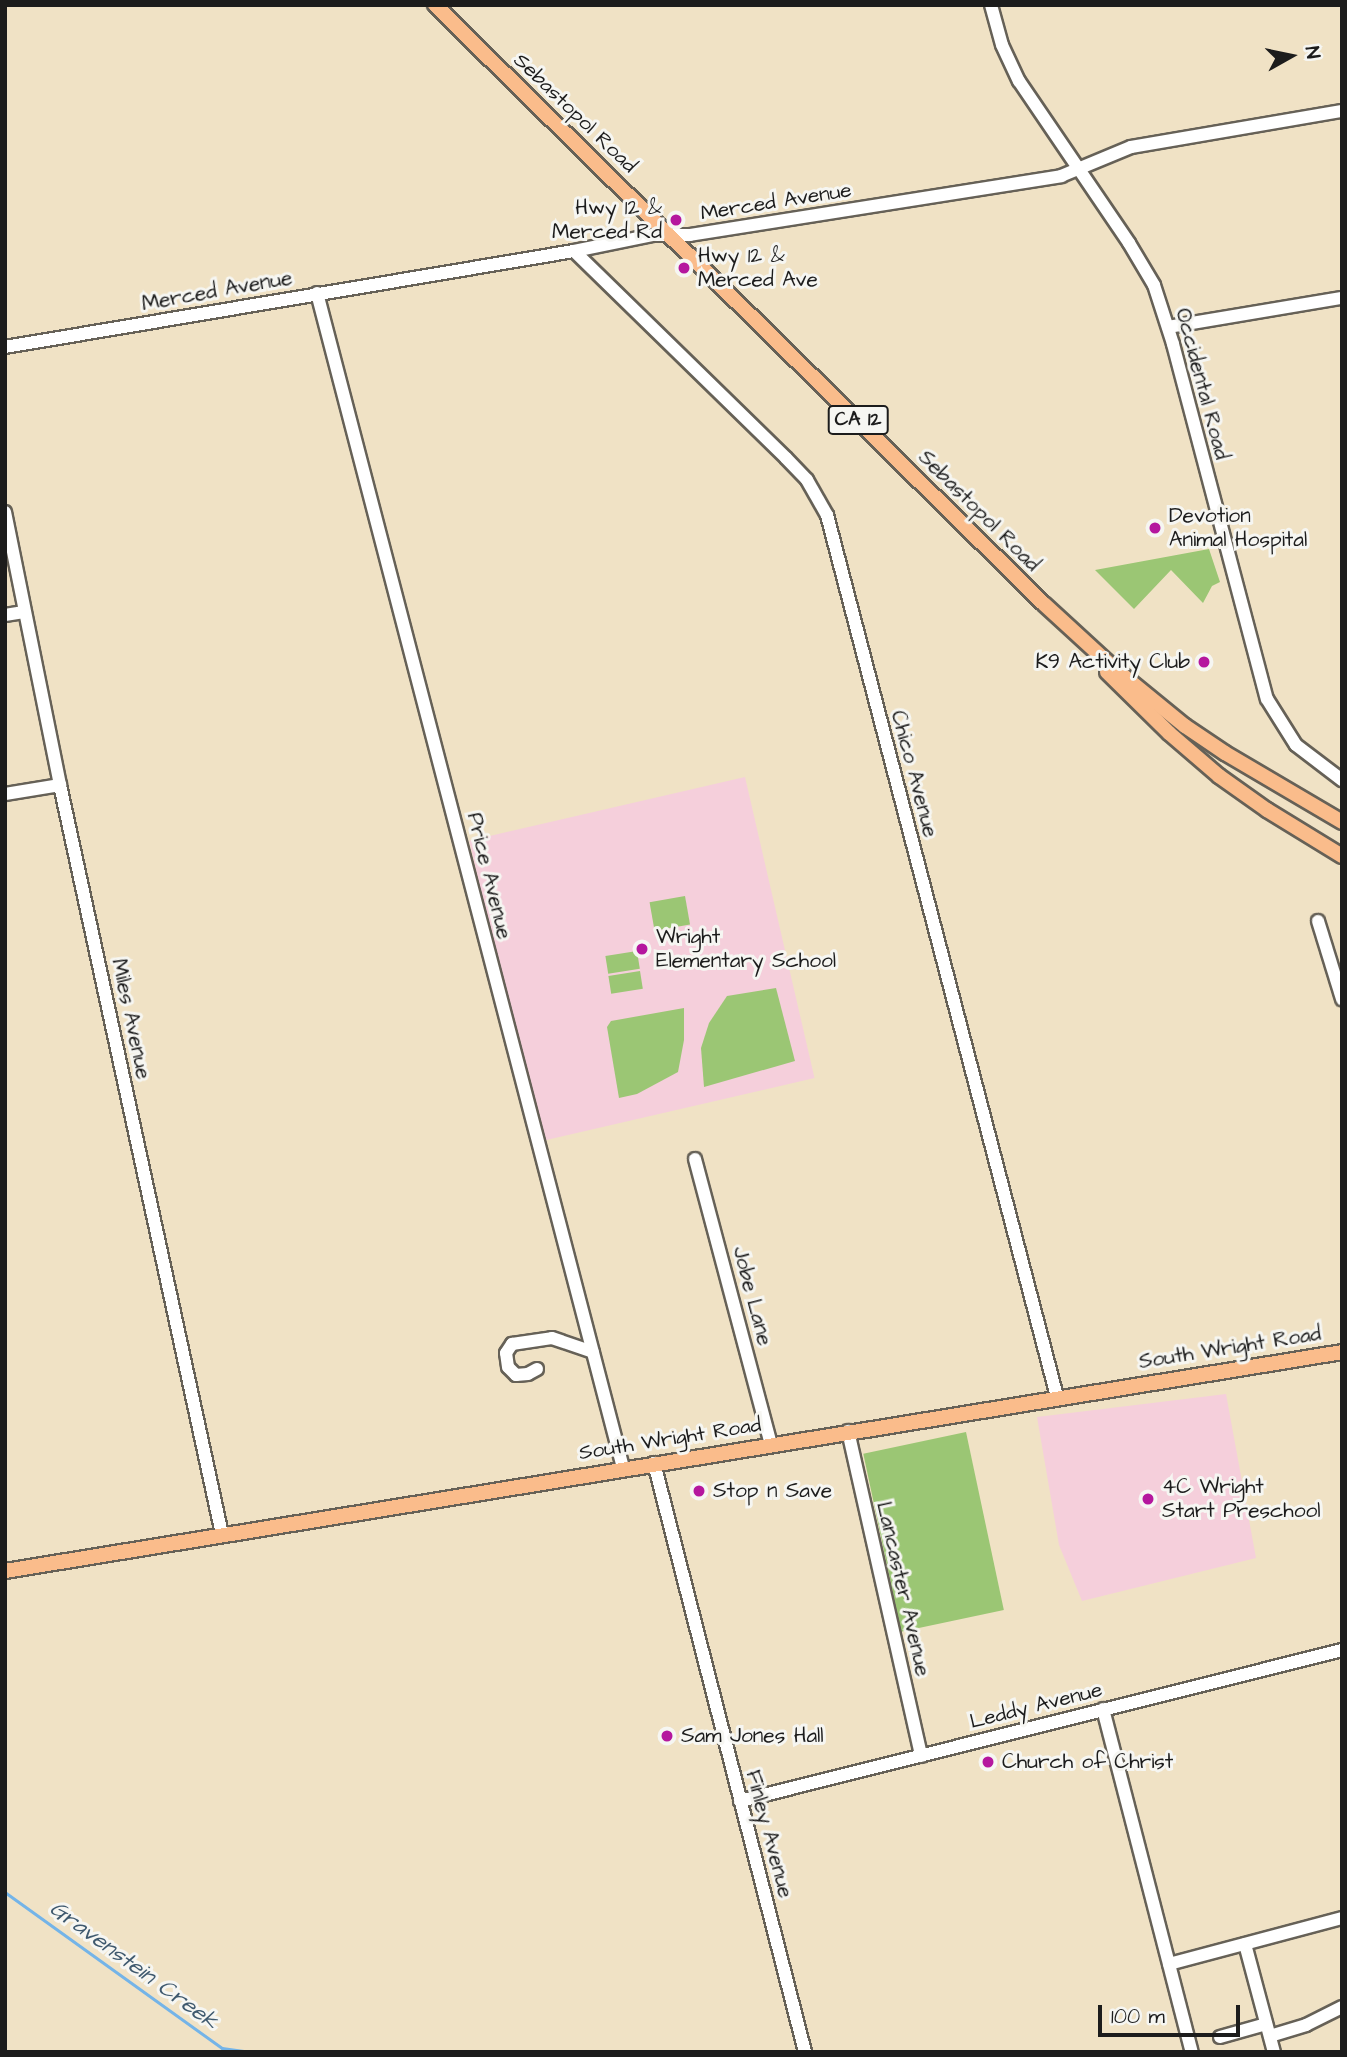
<!DOCTYPE html>
<html>
<head>
<meta charset="utf-8">
<style>
	body { margin:0 }
	#map { position:relative; width:1347px; height:2057px; overflow:hidden; background:#f0e2c5; font-family:"Architects Daughter",sans-serif }
	div>[style] { position:absolute }
	.built>* { inset:0; background:#f5cfdb; transform-origin:0 0 }
	.green>* { inset:0; background:#9bc674; transform-origin:0 0 }
	.stream>* { height:2.5px; margin:-1.25px; padding:0 1.25px; transform-origin:1.25px; border-radius:1.25px; background:#74b4e8 }
	.roads { filter:drop-shadow(2px 0 #666157) drop-shadow(-2px 0 #666157) drop-shadow(0 2px #666157) drop-shadow(0 -2px #666157) }
	.minor>* { height:12px; margin:-6px; padding:0 6px; transform-origin:6px; border-radius:6px; background:#fff }
	.major>* { height:14px; margin:-7px; padding:0 7px; transform-origin:7px; border-radius:7px; background:#fabc8b }
	.dots>* { width:19px; height:19px; translate:-50% -50%; box-sizing:border-box; border:4px solid #f6f6f2; border-radius:50% }
	span { translate:-50% -50%; white-space:nowrap; text-align:center; line-height:1.15; -webkit-text-stroke:6px #f6f6f2; paint-order:stroke }
	.shield-label span { padding:2px 5px; background:#f6f6f2; border:2px solid; border-radius:5px; -webkit-text-stroke-width:0 }
	.shield-label { font-size:19px; color:#1c1c1c; font-weight:700 }
	.street-label { font-size:21px; color:#1c1c1c }
	.poi-label { font-size:21px; color:#1c1c1c }
	.right { translate:-100% -50%; text-align:right }
	.left { translate:0 -50%; text-align:left }
	.water-label { font-size:23px; color:#3f596e; font-style:italic }
	.frame { position:absolute; inset:0; border:7px solid #1c1c1c; pointer-events:none }
	.north { position:absolute; left:1256px; top:21px; width:70px; height:70px; -webkit-text-stroke:5px #f6f6f2; paint-order:stroke; rotate:81deg; font-size:19px; font-weight:700; line-height:28px; text-align:center; color:#1c1c1c }
	.north::after { content:''; display:block; margin:auto; width:24px; height:32px; background:#1c1c1c; clip-path:polygon(50% 0,100% 100%,50% 72%,0 100%) }
	.scale { position:absolute; left:1098px; top:2005px; width:142px; height:32px; box-sizing:border-box; border:4px solid #1c1c1c; border-top:0; padding-left:9px; font-size:21px; line-height:24px; white-space:nowrap; color:#1c1c1c; -webkit-text-stroke:5px #f6f6f2; paint-order:stroke }
</style>
</head>
<body>
<div id="map">
	<div class="built">
		<i style="left:745px;top:777px;width:309px;height:283px;rotate:77deg"></i>
		<i style="clip-path:polygon(1226px 1394px,1256px 1558px,1082px 1601px,1059px 1545px,1037px 1417px)"></i>
	</div>
	<div class="green">
		<i style="clip-path:polygon(1209px 549px,1220px 582px,1212px 586px,1203px 603px,1171px 570px,1134px 609px,1095px 570px)"></i>
		<i style="left:685px;top:896px;width:29px;height:36px;rotate:80deg"></i>
		<i style="left:637px;top:951px;width:18px;height:32px;rotate:81deg"></i>
		<i style="left:640px;top:971px;width:18px;height:32px;rotate:81deg"></i>
		<i style="clip-path:polygon(776px 988px,795px 1061px,704px 1087px,701px 1048px,709px 1023px,727px 996px)"></i>
		<i style="clip-path:polygon(684px 1008px,684px 1040px,678px 1072px,637px 1094px,619px 1098px,607px 1027px,611px 1021px)"></i>
		<i style="left:966px;top:1432px;width:182px;height:105px;rotate:78deg"></i>
	</div>
	<div class="stream">
		<i style="left:5px;top:1892px;width:267px;rotate:35.7deg"></i>
		<i style="left:222px;top:2048px;width:27px;rotate:8deg"></i>
	</div>
	<div class="roads">
		<div class="minor">
			<i style="left:991px;top:5px;width:41px;rotate:74.6deg"></i>
			<i style="left:1002px;top:45px;width:40px;rotate:65deg"></i>
			<i style="left:1019px;top:81px;width:196px;rotate:55.8deg"></i>
			<i style="left:1129px;top:243px;width:49px;rotate:59.2deg"></i>
			<i style="left:1154px;top:285px;width:62px;rotate:72.1deg"></i>
			<i style="left:1173px;top:344px;width:367px;rotate:75.2deg"></i>
			<i style="left:1267px;top:699px;width:54px;rotate:57.8deg"></i>
			<i style="left:1296px;top:745px;width:58px;rotate:37.3deg"></i>
			<i style="left:574px;top:251px;width:296px;rotate:44.3deg"></i>
			<i style="left:786px;top:458px;width:30px;rotate:46deg"></i>
			<i style="left:807px;top:480px;width:40px;rotate:60.3deg"></i>
			<i style="left:827px;top:515px;width:911px;rotate:75.38deg"></i>
			<i style="left:317px;top:293px;width:1214px;rotate:75.4deg"></i>
			<i style="left:1168px;top:327px;width:176px;rotate:-9.5deg"></i>
			<i style="left:5px;top:347px;width:577px;rotate:-9.58deg"></i>
			<i style="left:574px;top:251px;width:81px;rotate:-11.4deg"></i>
			<i style="left:653px;top:235px;width:37px"></i>
			<i style="left:690px;top:235px;width:376px;rotate:-9deg"></i>
			<i style="left:1061px;top:176px;width:76px;rotate:-22.5deg"></i>
			<i style="left:1131px;top:147px;width:214px;rotate:-9.7deg"></i>
			<i style="left:5px;top:512px;width:278px;rotate:78.6deg"></i>
			<i style="left:60px;top:785px;width:766px;rotate:77.8deg"></i>
			<i style="left:5px;top:615px;width:19px;rotate:-9deg"></i>
			<i style="left:5px;top:794px;width:56px;rotate:-9.3deg"></i>
			<i style="left:1318px;top:921px;width:82px;rotate:72.9deg"></i>
			<i style="left:695px;top:1159px;width:295px;rotate:75.1deg"></i>
			<i style="left:537px;top:1369px;width:10px;rotate:151deg"></i>
			<i style="left:528px;top:1374px;width:12px;rotate:175deg"></i>
			<i style="left:516px;top:1375px;width:11px;rotate:-135deg"></i>
			<i style="left:508px;top:1367px;width:14px;rotate:-98deg"></i>
			<i style="left:506px;top:1353px;width:11px;rotate:-56deg"></i>
			<i style="left:512px;top:1344px;width:40px;rotate:-8.5deg"></i>
			<i style="left:552px;top:1338px;width:43px;rotate:18.9deg"></i>
			<i style="left:848px;top:1431px;width:333px;rotate:77.3deg"></i>
			<i style="left:654px;top:1463px;width:608px;rotate:75.62deg"></i>
			<i style="left:1103px;top:1709px;width:354px;rotate:75.5deg"></i>
			<i style="left:740px;top:1801px;width:621px;rotate:-14.08deg"></i>
			<i style="left:1245px;top:1944px;width:112px;rotate:75deg"></i>
			<i style="left:1169px;top:1964px;width:179px;rotate:-14.9deg"></i>
			<i style="left:1270px;top:2036px;width:38px;rotate:-17deg"></i>
			<i style="left:1306px;top:2025px;width:40px;rotate:-26.6deg"></i>
			<i style="left:1220px;top:2037px;width:48px;rotate:-15.8deg"></i>
		</div>
		<div class="major">
			<i style="left:435px;top:5px;width:854px;rotate:44.53deg"></i>
			<i style="left:1044px;top:604px;width:96px;rotate:42.5deg"></i>
			<i style="left:1115px;top:669px;width:90px;rotate:39.2deg"></i>
			<i style="left:1185px;top:726px;width:48px;rotate:34deg"></i>
			<i style="left:1225px;top:753px;width:136px;rotate:30.5deg"></i>
			<i style="left:1107px;top:672px;width:87px;rotate:44.5deg"></i>
			<i style="left:1169px;top:733px;width:66px;rotate:40.7deg"></i>
			<i style="left:1219px;top:776px;width:59px;rotate:35.3deg"></i>
			<i style="left:1267px;top:810px;width:88px;rotate:31.5deg"></i>
			<i style="left:5px;top:1571px;width:1355px;rotate:-9.3deg"></i>
		</div>
	</div>
	<div class="dots">
		<i style="left:676px;top:220px;background:#b5179e"></i>
		<i style="left:684px;top:268px;background:#b5179e"></i>
		<i style="left:1155px;top:528px;background:#b5179e"></i>
		<i style="left:1204px;top:662px;background:#b5179e"></i>
		<i style="left:642px;top:949px;background:#b5179e"></i>
		<i style="left:699px;top:1491px;background:#b5179e"></i>
		<i style="left:1148px;top:1499px;background:#b5179e"></i>
		<i style="left:667px;top:1736px;background:#b5179e"></i>
		<i style="left:988px;top:1762px;background:#b5179e"></i>
	</div>
	<div class="shield-label">
		<span style="left:858px;top:420px">CA 12</span>
	</div>
	<div class="street-label">
		<span style="left:575px;top:113px;rotate:44deg">Sebastopol Road</span>
		<span style="left:776px;top:202px;rotate:-9deg">Merced Avenue</span>
		<span style="left:217px;top:291px;rotate:-10deg">Merced Avenue</span>
		<span style="left:1202px;top:384px;rotate:75deg">Occidental Road</span>
		<span style="left:979px;top:511px;rotate:45deg">Sebastopol Road</span>
		<span style="left:914px;top:774px;rotate:75deg">Chico Avenue</span>
		<span style="left:489px;top:876px;rotate:76deg">Price Avenue</span>
		<span style="left:131px;top:1019px;rotate:78deg">Miles Avenue</span>
		<span style="left:752px;top:1296px;rotate:75deg">Jobe Lane</span>
		<span style="left:1230px;top:1348px;rotate:-9deg">South Wright Road</span>
		<span style="left:670px;top:1439px;rotate:-9deg">South Wright Road</span>
		<span style="left:903px;top:1589px;rotate:77deg">Lancaster Avenue</span>
		<span style="left:1036px;top:1706px;rotate:-14deg">Leddy Avenue</span>
		<span style="left:769px;top:1834px;rotate:75deg">Finley Avenue</span>
	</div>
	<div class="poi-label">
		<span class="right" style="left:662px;top:220px">Hwy 12 &amp;<br>Merced Rd</span>
		<span class="left" style="left:698px;top:268px">Hwy 12 &amp;<br>Merced Ave</span>
		<span class="left" style="left:1169px;top:528px">Devotion<br>Animal Hospital</span>
		<span class="right" style="left:1190px;top:662px">K9 Activity Club</span>
		<span class="left" style="left:656px;top:949px">Wright<br>Elementary School</span>
		<span class="left" style="left:1162px;top:1499px">4C Wright<br>Start Preschool</span>
		<span class="left" style="left:713px;top:1491px">Stop n Save</span>
		<span class="left" style="left:681px;top:1736px">Sam Jones Hall</span>
		<span class="left" style="left:1002px;top:1762px">Church of Christ</span>
	</div>
	<div class="water-label">
		<span style="left:134px;top:1965px;rotate:36deg">Gravenstein Creek</span>
	</div>
	<div class="frame"></div>
	<div class="north">N</div>
	<div class="scale">100 m</div>
</div>
</body>
</html>
